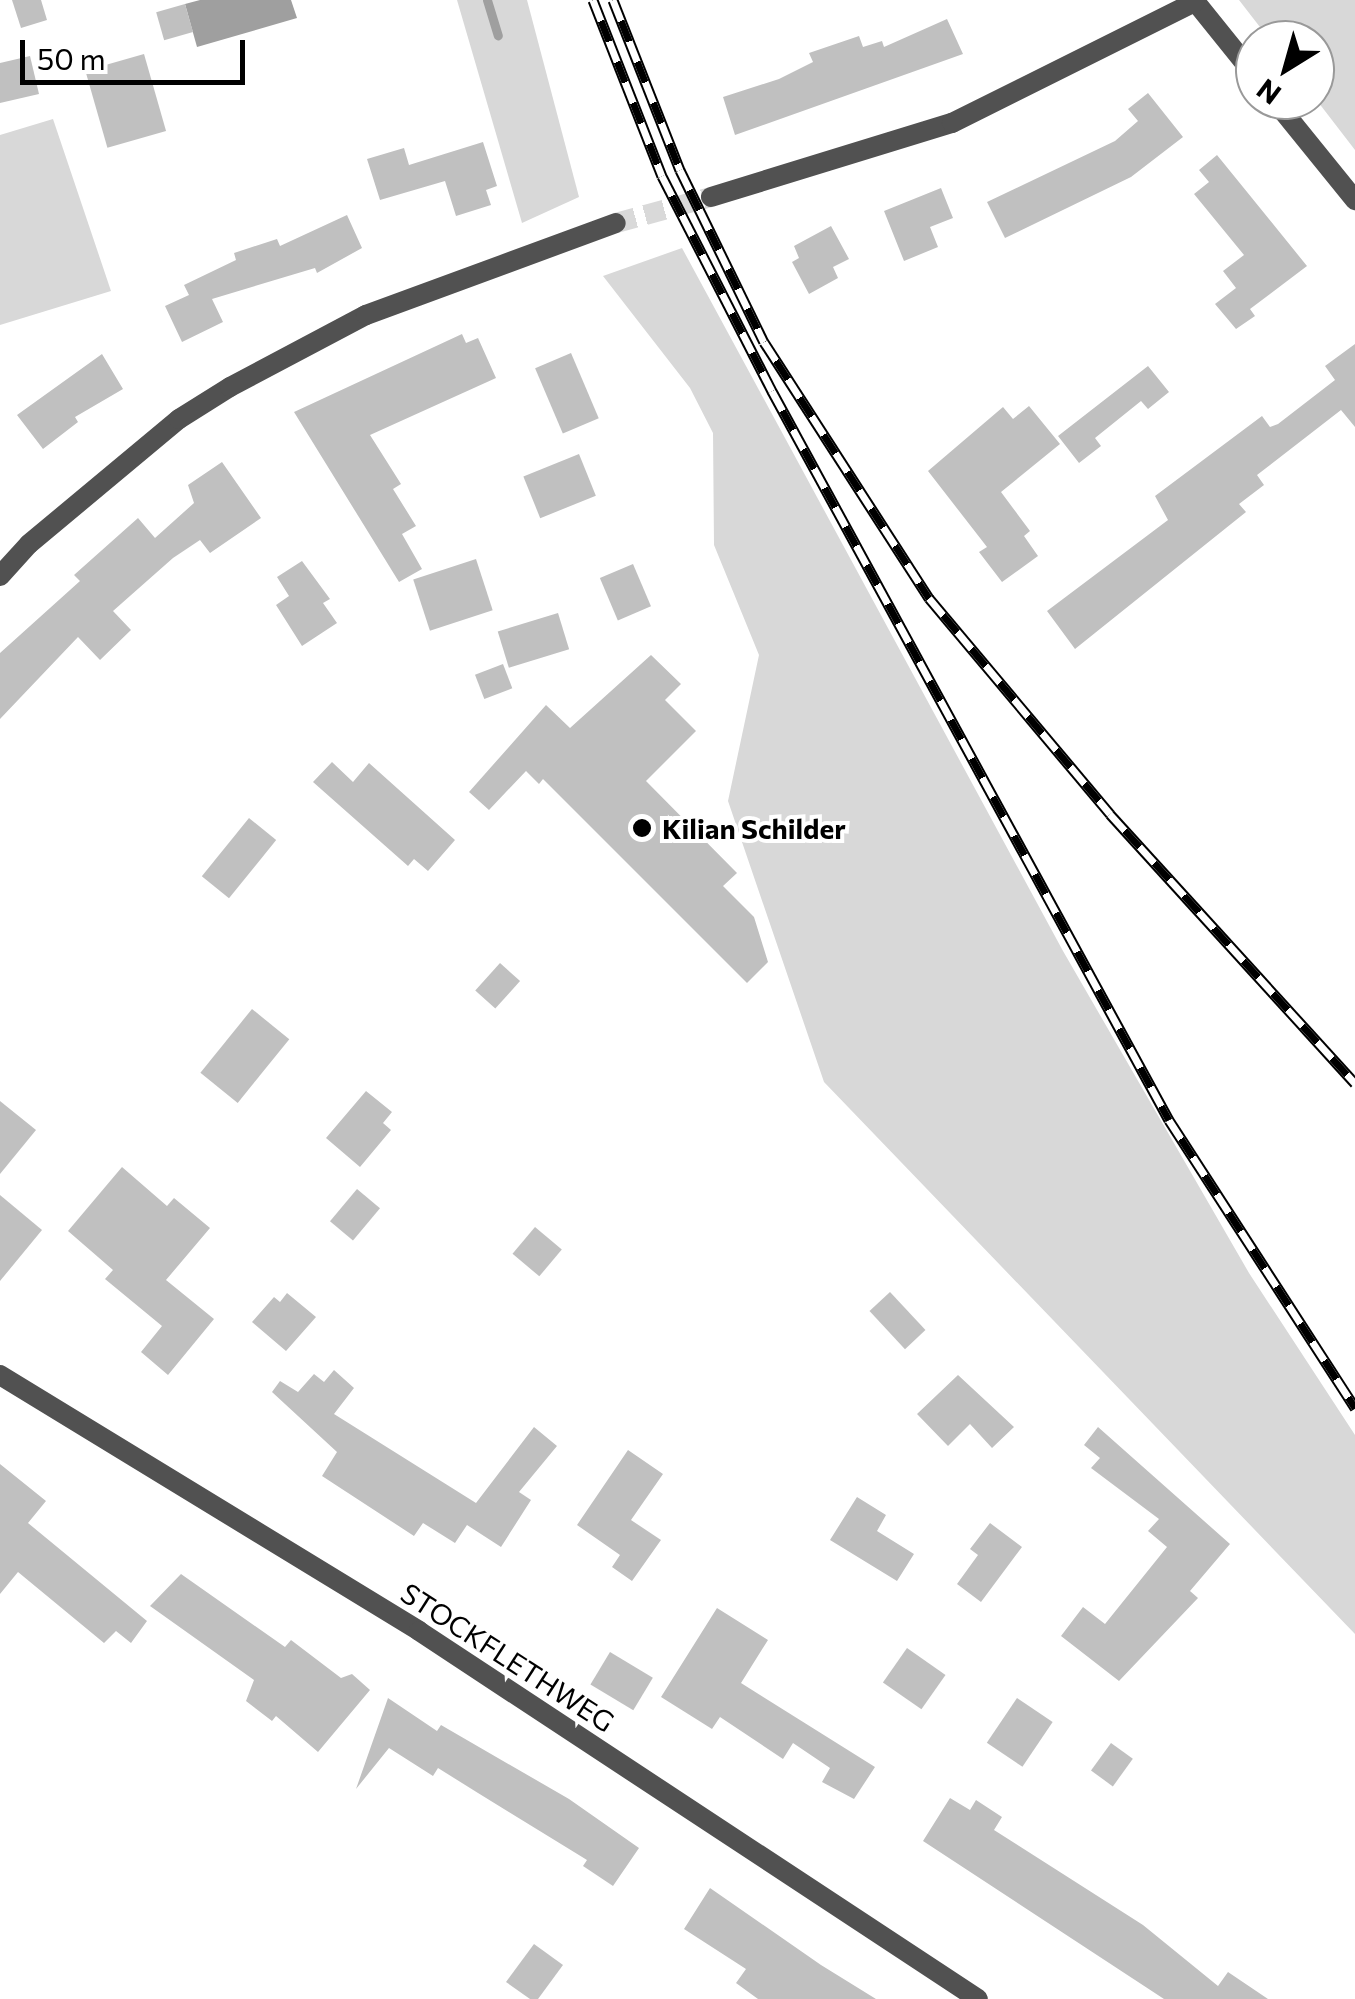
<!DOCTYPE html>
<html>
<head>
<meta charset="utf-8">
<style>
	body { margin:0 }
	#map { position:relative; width:1355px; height:1999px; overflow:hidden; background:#fff; font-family:Commissioner,sans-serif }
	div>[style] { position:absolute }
	.green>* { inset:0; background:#d8d8d8 }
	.water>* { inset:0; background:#9f9f9f }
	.stream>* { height:9px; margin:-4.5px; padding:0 4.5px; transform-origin:4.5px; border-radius:4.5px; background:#9f9f9f }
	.building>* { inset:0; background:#c0c0c0; transform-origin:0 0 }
	.minor-tunnel>* { height:20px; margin-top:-10px; transform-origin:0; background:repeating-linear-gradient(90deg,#d9d9d9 0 20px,transparent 0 30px) }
	.minor>* { height:20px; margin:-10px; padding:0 10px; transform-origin:10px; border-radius:10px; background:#515151 }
	.rail>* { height:11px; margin-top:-5.5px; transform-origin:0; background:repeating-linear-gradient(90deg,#fff 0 22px,#000 0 44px); box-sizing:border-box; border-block:2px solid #000 }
	.dots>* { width:28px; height:28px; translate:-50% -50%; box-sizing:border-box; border:5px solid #fff; border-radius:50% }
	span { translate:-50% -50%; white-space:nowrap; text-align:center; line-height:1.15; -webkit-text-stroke:8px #fff; paint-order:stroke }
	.poi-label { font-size:28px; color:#000; font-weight:700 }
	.left { translate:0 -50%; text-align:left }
	.street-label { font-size:28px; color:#000 }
	.north { position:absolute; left:1235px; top:20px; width:100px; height:100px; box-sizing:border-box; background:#fff; border:2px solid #999; border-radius:50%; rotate:217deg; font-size:28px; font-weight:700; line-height:40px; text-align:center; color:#000 }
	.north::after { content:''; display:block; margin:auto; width:35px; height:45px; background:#000; clip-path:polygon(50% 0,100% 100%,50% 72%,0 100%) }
	.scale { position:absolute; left:20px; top:40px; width:225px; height:45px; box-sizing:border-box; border:5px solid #000; border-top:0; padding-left:12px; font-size:30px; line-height:35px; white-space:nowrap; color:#000; -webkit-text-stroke:8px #fff; paint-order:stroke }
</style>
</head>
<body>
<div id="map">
	<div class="green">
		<i style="clip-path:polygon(457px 0,527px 0,579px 197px,522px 223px)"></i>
		<i style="clip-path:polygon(1239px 0,1355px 0,1355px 150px,1315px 98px,1315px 40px,1270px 40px)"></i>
		<i style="clip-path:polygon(53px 119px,111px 291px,0 325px,0 135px)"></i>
		<i style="clip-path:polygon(682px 248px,1063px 951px,1249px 1273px,1355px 1435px,1355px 1634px,824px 1082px,728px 801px,759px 655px,714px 545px,713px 433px,690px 388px,603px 276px)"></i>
	</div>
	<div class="water">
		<i style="clip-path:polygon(200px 0,291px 0,297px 18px,197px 47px,185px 4px)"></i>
	</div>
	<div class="stream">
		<i style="left:487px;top:0;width:37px;rotate:73deg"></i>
	</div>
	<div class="building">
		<i style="clip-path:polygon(12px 0,41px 0,47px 20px,21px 28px)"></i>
		<i style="left:185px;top:4px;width:29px;height:30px;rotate:74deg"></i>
		<i style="clip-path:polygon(947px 19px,963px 54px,735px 135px,723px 97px,779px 79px,813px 62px,809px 53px,859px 36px,863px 47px,882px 41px,884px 47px)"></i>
		<i style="left:144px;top:54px;width:80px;height:61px;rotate:74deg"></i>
		<i style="clip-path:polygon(30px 56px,39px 94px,0 103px,0 63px)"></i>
		<i style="clip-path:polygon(1148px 93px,1183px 137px,1131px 177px,1005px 238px,987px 202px,1115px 141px,1138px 121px,1128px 109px)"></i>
		<i style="clip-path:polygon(483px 142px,497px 186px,486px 190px,491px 205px,456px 216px,445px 181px,380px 200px,367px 159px,404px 148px,409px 165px)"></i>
		<i style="clip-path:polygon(1217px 155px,1307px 266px,1250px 309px,1255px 316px,1236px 329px,1215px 304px,1236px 288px,1223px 271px,1244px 255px,1194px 194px,1209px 182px,1199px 170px)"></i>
		<i style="clip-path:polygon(941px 188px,953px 218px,930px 227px,938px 247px,904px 261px,884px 211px)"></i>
		<i style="clip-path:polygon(347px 215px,362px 248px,317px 273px,315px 268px,212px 299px,223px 322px,182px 342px,165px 306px,189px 295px,184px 285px,236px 260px,234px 253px,277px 239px,280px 246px)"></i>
		<i style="clip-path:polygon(831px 226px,849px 259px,833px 267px,838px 278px,809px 294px,792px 262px,799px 258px,794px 246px)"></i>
		<i style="clip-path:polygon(462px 334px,466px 343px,478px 338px,496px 378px,370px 435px,401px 484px,393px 489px,416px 526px,402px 534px,422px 569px,399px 582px,294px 412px)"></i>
		<i style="clip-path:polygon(1355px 344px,1355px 427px,1341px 410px,1257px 475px,1264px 485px,1239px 504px,1246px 512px,1075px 649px,1047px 611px,1168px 520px,1155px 496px,1262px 416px,1270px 427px,1278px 424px,1335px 380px,1325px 366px)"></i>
		<i style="left:571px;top:353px;width:71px;height:39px;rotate:67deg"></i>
		<i style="clip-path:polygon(102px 354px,123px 389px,75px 417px,78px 422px,43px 449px,17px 415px)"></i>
		<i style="clip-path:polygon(1148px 366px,1169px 392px,1148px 409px,1141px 401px,1095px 438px,1101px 446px,1079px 463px,1058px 436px)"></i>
		<i style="clip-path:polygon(1029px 406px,1060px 444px,1001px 492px,1030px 531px,1024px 536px,1038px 556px,1002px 582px,979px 552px,987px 547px,928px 471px,1003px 407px,1013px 419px)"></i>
		<i style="left:579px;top:454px;width:45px;height:60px;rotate:68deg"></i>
		<i style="clip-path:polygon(222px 462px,261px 518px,210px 553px,200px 540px,173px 558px,113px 611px,131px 630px,100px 660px,78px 637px,0 719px,0 653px,80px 581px,74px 575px,138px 518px,155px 538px,194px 503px,188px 485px)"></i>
		<i style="left:476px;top:559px;width:54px;height:66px;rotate:72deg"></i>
		<i style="clip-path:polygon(302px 561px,330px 599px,323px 603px,337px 623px,302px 646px,276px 605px,289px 596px,277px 577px)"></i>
		<i style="left:633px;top:564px;width:46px;height:36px;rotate:67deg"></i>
		<i style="left:558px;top:613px;width:38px;height:63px;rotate:73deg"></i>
		<i style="clip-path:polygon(651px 655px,681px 684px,665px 700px,696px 731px,646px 781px,737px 873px,723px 886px,754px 917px,768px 962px,747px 983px,543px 779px,539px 784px,526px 771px,489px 810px,469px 792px,546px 705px,570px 728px)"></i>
		<i style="left:503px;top:664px;width:26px;height:30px;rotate:69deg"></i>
		<i style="clip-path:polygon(332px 762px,353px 782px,369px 763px,455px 840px,428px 871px,414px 859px,408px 866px,313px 782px)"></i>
		<i style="left:249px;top:818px;width:35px;height:75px;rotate:39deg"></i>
		<i style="left:500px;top:963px;width:27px;height:37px;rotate:42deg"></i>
		<i style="left:252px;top:1009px;width:48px;height:82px;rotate:39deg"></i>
		<i style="clip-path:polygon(366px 1091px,392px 1112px,383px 1123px,391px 1130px,360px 1167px,326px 1138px)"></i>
		<i style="clip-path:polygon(0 1101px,36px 1130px,0 1174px)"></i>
		<i style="clip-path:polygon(122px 1167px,167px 1206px,174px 1198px,210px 1228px,166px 1280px,214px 1319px,168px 1375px,141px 1352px,162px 1326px,105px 1279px,113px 1270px,68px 1231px)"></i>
		<i style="left:357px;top:1189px;width:30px;height:42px;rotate:40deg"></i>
		<i style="clip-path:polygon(0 1195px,42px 1230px,0 1281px)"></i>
		<i style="left:535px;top:1227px;width:35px;height:35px;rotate:40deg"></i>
		<i style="left:890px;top:1292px;width:52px;height:28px;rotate:47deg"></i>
		<i style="clip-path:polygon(287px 1293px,316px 1317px,286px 1351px,252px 1322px,274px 1297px,280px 1302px)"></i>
		<i style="clip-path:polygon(334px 1370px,354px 1388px,334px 1414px,476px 1503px,534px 1427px,557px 1446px,519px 1492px,531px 1500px,501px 1547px,467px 1525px,455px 1543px,423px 1523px,414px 1536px,322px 1476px,337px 1452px,272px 1392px,280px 1381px,298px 1392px,314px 1374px,324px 1382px)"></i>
		<i style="clip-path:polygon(958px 1375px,1014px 1427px,992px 1448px,970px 1424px,948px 1446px,917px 1414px)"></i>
		<i style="clip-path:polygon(1098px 1427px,1230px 1544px,1190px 1591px,1198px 1598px,1119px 1681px,1061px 1636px,1083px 1607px,1105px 1624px,1167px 1547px,1148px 1531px,1159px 1519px,1091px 1468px,1100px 1458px,1084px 1445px)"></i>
		<i style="clip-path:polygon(628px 1450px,663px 1474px,631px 1520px,661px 1540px,632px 1581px,612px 1567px,620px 1555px,577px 1525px)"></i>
		<i style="clip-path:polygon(0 1464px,46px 1501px,28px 1523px,147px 1621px,131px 1643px,116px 1631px,104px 1643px,18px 1572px,0 1594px)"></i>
		<i style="clip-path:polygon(857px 1497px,886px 1515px,877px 1531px,914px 1554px,897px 1581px,830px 1540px)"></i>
		<i style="clip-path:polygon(990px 1523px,1022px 1547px,981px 1602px,957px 1584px,978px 1555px,970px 1549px)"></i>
		<i style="clip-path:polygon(181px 1574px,285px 1647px,291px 1640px,341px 1678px,352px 1674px,370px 1690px,318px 1752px,276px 1716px,272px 1721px,246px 1701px,254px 1680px,150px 1606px)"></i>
		<i style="clip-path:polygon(717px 1608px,768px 1640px,741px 1683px,875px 1767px,854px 1799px,822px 1782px,830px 1768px,793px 1743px,783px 1759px,720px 1717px,712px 1729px,661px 1697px)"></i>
		<i style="left:907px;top:1648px;width:47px;height:42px;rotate:35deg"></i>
		<i style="left:610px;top:1652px;width:50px;height:38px;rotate:31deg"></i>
		<i style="clip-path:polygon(388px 1698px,437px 1731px,441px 1725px,569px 1799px,639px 1848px,613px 1886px,583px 1866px,587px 1860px,478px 1793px,438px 1768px,433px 1776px,389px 1748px,356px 1789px)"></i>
		<i style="left:1017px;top:1698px;width:43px;height:54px;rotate:34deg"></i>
		<i style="left:1111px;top:1743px;width:27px;height:34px;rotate:36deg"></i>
		<i style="clip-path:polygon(950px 1798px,970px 1810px,976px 1800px,1002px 1817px,994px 1830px,1143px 1925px,1218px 1986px,1228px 1972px,1268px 1999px,1164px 1999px,923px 1841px)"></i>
		<i style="clip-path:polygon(710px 1888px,821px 1965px,876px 1999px,758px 1999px,736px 1983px,746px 1969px,684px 1929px)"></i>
		<i style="clip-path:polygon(534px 1944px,563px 1965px,538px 1999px,530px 1999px,506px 1982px)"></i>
	</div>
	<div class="minor-tunnel">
		<i style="left:616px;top:223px;width:98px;rotate:-15.3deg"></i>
	</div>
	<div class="minor">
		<i style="left:1194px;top:0;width:97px;rotate:51.2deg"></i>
		<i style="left:1274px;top:100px;width:129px;rotate:51deg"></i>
		<i style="left:711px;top:197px;width:252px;rotate:-17.1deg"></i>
		<i style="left:952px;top:123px;width:271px;rotate:-26.5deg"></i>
		<i style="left:0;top:576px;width:43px;rotate:-47.8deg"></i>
		<i style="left:29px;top:544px;width:195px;rotate:-39.8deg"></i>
		<i style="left:179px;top:419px;width:60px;rotate:-32.1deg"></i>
		<i style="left:230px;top:387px;width:154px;rotate:-27.9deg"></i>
		<i style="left:366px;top:315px;width:266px;rotate:-20.2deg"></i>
		<i style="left:0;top:1375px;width:491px;rotate:31.4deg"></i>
		<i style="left:419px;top:1631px;width:669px;rotate:33.36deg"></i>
	</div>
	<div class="rail">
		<i style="left:593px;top:0;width:189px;rotate:68.6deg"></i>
		<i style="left:662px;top:176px;width:242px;rotate:62.9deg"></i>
		<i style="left:772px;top:391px;width:830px;rotate:61.43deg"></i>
		<i style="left:1169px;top:1120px;width:343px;rotate:57.1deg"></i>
		<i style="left:613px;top:0;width:183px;rotate:68.5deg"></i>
		<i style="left:680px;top:170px;width:191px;rotate:64deg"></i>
		<i style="left:764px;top:342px;width:305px;rotate:57.2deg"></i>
		<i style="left:929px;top:598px;width:282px;rotate:50deg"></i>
		<i style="left:1110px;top:814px;width:364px;rotate:47.7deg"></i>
	</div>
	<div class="dots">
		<i style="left:642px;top:828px;background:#000"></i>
	</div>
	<div class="poi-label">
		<span class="left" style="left:662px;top:828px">Kilian Schilder</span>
	</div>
	<div class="street-label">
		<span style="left:508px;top:1657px;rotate:33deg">STOCKFLETHWEG</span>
	</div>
	<div class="north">N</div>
	<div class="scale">50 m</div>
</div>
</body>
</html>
